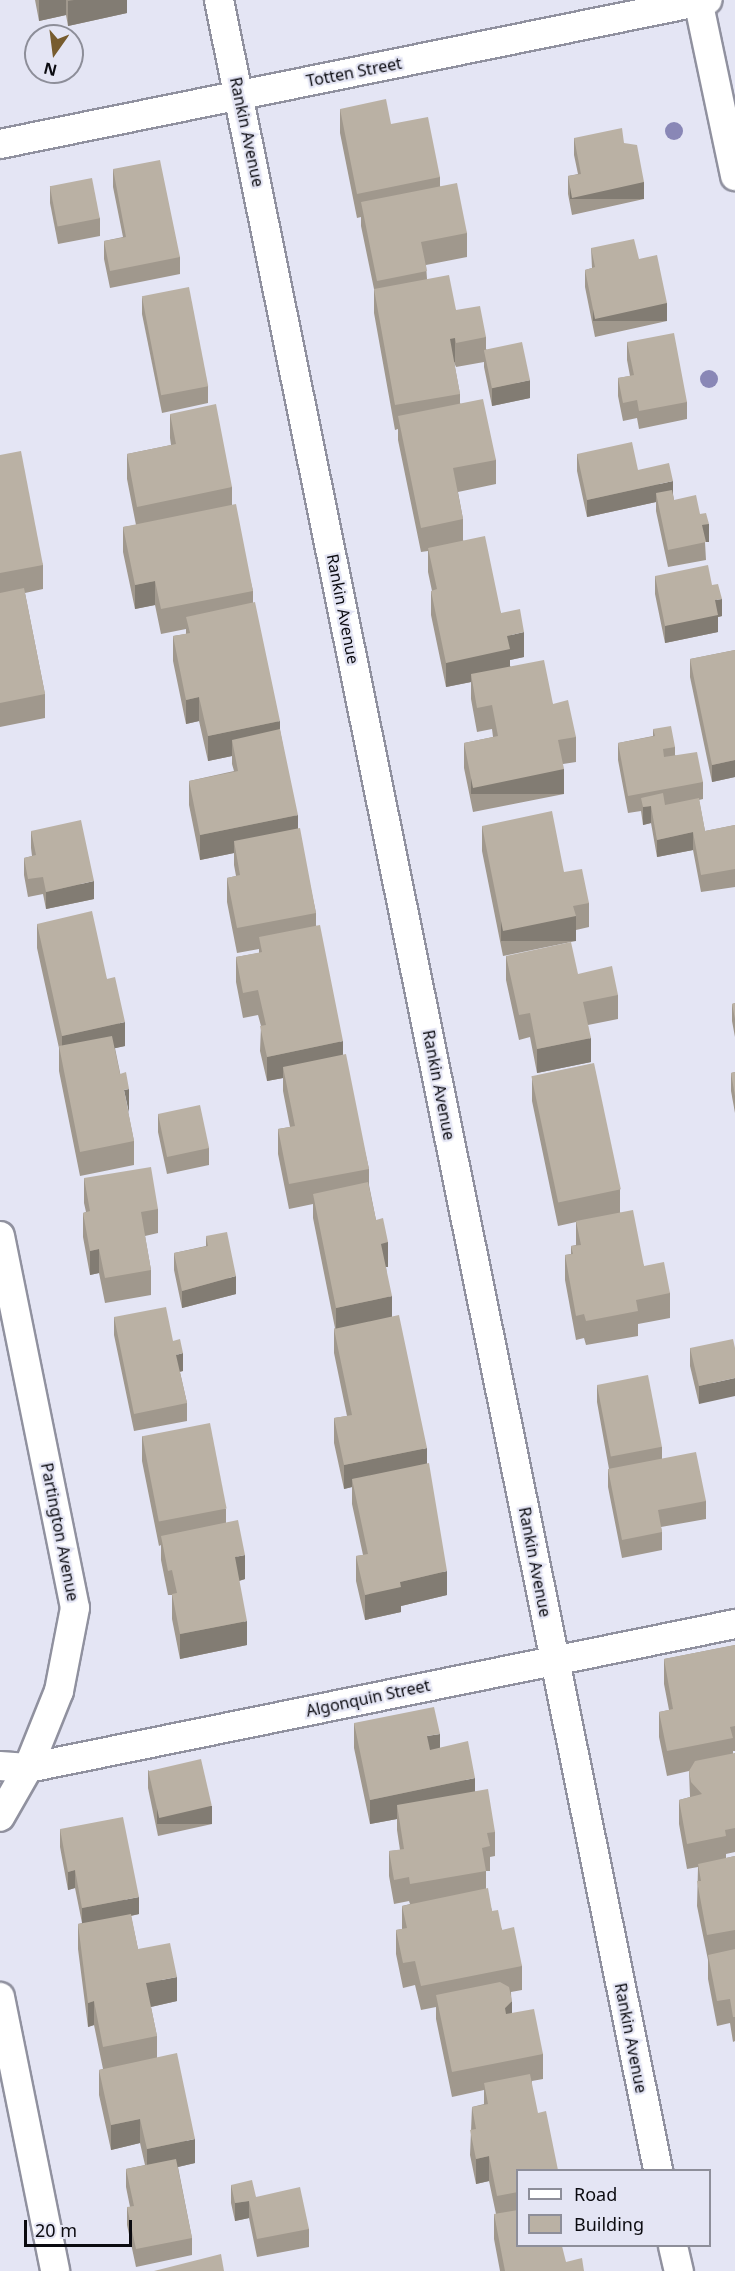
<!DOCTYPE html>
<html>
<head>
<meta charset="utf-8">
<style>
	body { margin:0 }
	#map { position:relative; width:735px; height:2271px; overflow:hidden; background:#e4e5f4; font-family:"Noto Sans",sans-serif }
	div>[style] { position:absolute }
	.roads { filter:drop-shadow(2px 0 #90919f) drop-shadow(-2px 0 #90919f) drop-shadow(0 2px #90919f) drop-shadow(0 -2px #90919f) }
	.minor>* { height:28px; margin:-14px; padding:0 14px; transform-origin:14px; border-radius:14px; background:#fff }
	.trees>* { width:18px; height:18px; margin:-9px; border-radius:50%; background:#8987b6 }
	.wall>* { inset:0; background:#a0988d }
	.shaded-wall>* { inset:0; background:#827c73; transform-origin:0 0 }
	.building>* { inset:0; background:#bab1a4; transform-origin:0 0 }
	span { translate:-50% -50%; white-space:nowrap; text-align:center; line-height:1.15; -webkit-text-stroke:4.5px #e4e5f4; paint-order:stroke }
	.street-label { font-size:16px; color:#0b0b10 }
	.legend { position:absolute; left:516px; top:2169px; width:195px; height:78px; box-sizing:border-box; background:#e4e5f4; border:2px solid #8d8e99; margin:0; padding:8px 10px; list-style:none; font-size:18px; color:#0b0b10 }
	.legend li { display:flex; align-items:center; gap:12px; height:30px }
	.legend b { width:30px; border:2px solid #8d8e99 }
	.north { position:absolute; left:24px; top:24px; width:60px; height:60px; box-sizing:border-box; background:#e4e5f4; border:2px solid #8d8e99; border-radius:50%; rotate:194deg; font-size:16px; font-weight:700; line-height:24px; text-align:center; color:#0b0b10 }
	.north::after { content:''; display:block; margin:auto; width:21px; height:27px; background:#775c2e; clip-path:polygon(50% 0,100% 100%,50% 72%,0 100%) }
	.scale { position:absolute; left:24px; top:2220px; width:108px; height:27px; box-sizing:border-box; border:3px solid #0b0b10; border-top:0; padding-left:8px; font-size:18px; line-height:21px; white-space:nowrap; color:#0b0b10; -webkit-text-stroke:4px #e4e5f4; paint-order:stroke }
</style>
</head>
<body>
<div id="map">
	<div class="roads">
		<div class="minor">
			<i style="left:219px;top:0;width:2214px;rotate:78.56deg"></i>
			<i style="left:698px;top:0;width:180px;rotate:78.1deg"></i>
			<i style="left:0;top:144px;width:722px;rotate:-11.51deg"></i>
			<i style="left:0;top:1236px;width:379px;rotate:78.6deg"></i>
			<i style="left:75px;top:1608px;width:85px;rotate:100.9deg"></i>
			<i style="left:59px;top:1691px;width:83px;rotate:111.9deg"></i>
			<i style="left:28px;top:1768px;width:56px;rotate:119.7deg"></i>
			<i style="left:0;top:1766px;width:28px;rotate:4deg"></i>
			<i style="left:28px;top:1768px;width:722px;rotate:-11.51deg"></i>
			<i style="left:0;top:1997px;width:279px;rotate:78.6deg"></i>
			<i style="left:673px;top:2246px;width:26px;rotate:77deg"></i>
		</div>
	</div>
	<div class="trees">
		<i style="left:674px;top:131px"></i>
		<i style="left:709px;top:379px"></i>
	</div>
	<div class="wall">
		<i style="clip-path:polygon(35px 0,127px 0,127px 13px,68px 26px,66px 15px,39px 21px)"></i>
		<i style="clip-path:polygon(340px 109px,391px 124px,440px 177px,440px 186px,467px 233px,467px 257px,426px 265px,427px 279px,456px 310px,486px 337px,486px 349px,530px 398px,492px 406px,484px 367px,484px 362px,456px 367px,454px 362px,460px 394px,460px 403px,496px 460px,496px 484px,458px 492px,463px 519px,463px 540px,524px 657px,510px 660px,510px 666px,553px 704px,576px 737px,576px 762px,563px 764px,564px 794px,473px 812px,464px 768px,464px 743px,493px 737px,492px 729px,477px 732px,471px 699px,471px 682px,446px 687px,431px 615px,431px 591px,432px 591px,428px 572px,428px 551px,421px 552px,398px 440px,398px 429px,395px 430px,374px 313px,374px 289px,361px 226px,361px 217px,357px 218px,340px 133px)"></i>
		<i style="clip-path:polygon(574px 138px,624px 143px,644px 199px,572px 215px,568px 194px,568px 176px,578px 174px,574px 155px)"></i>
		<i style="clip-path:polygon(113px 169px,180px 257px,180px 274px,110px 288px,104px 259px,104px 241px,123px 237px,113px 187px)"></i>
		<i style="clip-path:polygon(50px 186px,100px 218px,100px 236px,58px 244px,50px 203px)"></i>
		<i style="clip-path:polygon(591px 248px,639px 259px,667px 321px,595px 337px,585px 287px,585px 270px,592px 268px)"></i>
		<i style="clip-path:polygon(142px 297px,208px 386px,208px 403px,162px 413px,142px 314px)"></i>
		<i style="clip-path:polygon(627px 342px,687px 402px,687px 419px,639px 429px,637px 418px,623px 421px,618px 396px,618px 378px,630px 376px,627px 360px)"></i>
		<i style="clip-path:polygon(170px 414px,232px 487px,232px 505px,253px 591px,253px 603px,280px 730px,298px 828px,316px 913px,316px 925px,343px 1055px,369px 1169px,369px 1185px,376px 1220px,388px 1267px,386px 1267px,392px 1317px,427px 1464px,447px 1595px,401px 1606px,401px 1612px,365px 1620px,356px 1581px,356px 1556px,363px 1555px,352px 1504px,352px 1487px,344px 1489px,334px 1443px,334px 1418px,347px 1416px,334px 1353px,334px 1329px,335px 1328px,313px 1218px,313px 1204px,289px 1209px,278px 1154px,278px 1129px,290px 1127px,283px 1091px,283px 1078px,267px 1081px,260px 1051px,261px 1026px,258px 1015px,243px 1018px,236px 982px,236px 957px,259px 953px,259px 949px,237px 953px,227px 902px,227px 878px,236px 876px,234px 865px,234px 853px,200px 860px,189px 805px,189px 781px,234px 771px,232px 764px,232px 756px,208px 761px,199px 721px,186px 724px,173px 661px,173px 636px,186px 634px,186px 629px,161px 634px,155px 605px,135px 609px,123px 552px,123px 527px,136px 525px,127px 479px,127px 454px,171px 445px,170px 438px)"></i>
		<i style="clip-path:polygon(577px 454px,638px 470px,673px 494px,674px 500px,700px 514px,709px 542px,705px 542px,706px 560px,668px 567px,656px 511px,656px 502px,587px 517px,577px 471px)"></i>
		<i style="clip-path:polygon(0 455px,43px 565px,43px 589px,25px 593px,45px 694px,45px 718px,0 727px)"></i>
		<i style="clip-path:polygon(655px 576px,712px 585px,722px 616px,718px 617px,718px 632px,665px 643px,655px 594px)"></i>
		<i style="clip-path:polygon(735px 650px,735px 777px,712px 782px,690px 677px,690px 659px)"></i>
		<i style="clip-path:polygon(653px 729px,675px 747px,675px 755px,703px 782px,703px 799px,699px 800px,705px 831px,735px 825px,735px 887px,701px 892px,693px 850px,657px 857px,651px 823px,643px 825px,641px 811px,628px 813px,618px 760px,618px 743px,653px 736px)"></i>
		<i style="clip-path:polygon(482px 826px,564px 872px,589px 903px,589px 927px,576px 930px,576px 941px,503px 956px,482px 851px)"></i>
		<i style="clip-path:polygon(31px 831px,94px 899px,46px 909px,43px 894px,28px 897px,24px 875px,24px 858px,32px 856px,31px 848px)"></i>
		<i style="clip-path:polygon(37px 924px,107px 979px,125px 1046px,115px 1048px,134px 1141px,134px 1165px,80px 1176px,59px 1071px,59px 1048px,37px 948px)"></i>
		<i style="clip-path:polygon(506px 956px,578px 974px,618px 995px,618px 1019px,588px 1025px,591px 1062px,537px 1073px,530px 1037px,519px 1040px,506px 980px)"></i>
		<i style="clip-path:polygon(735px 1003px,735px 1037px,732px 1021px,732px 1004px)"></i>
		<i style="clip-path:polygon(735px 1072px,735px 1113px,731px 1091px,731px 1073px)"></i>
		<i style="clip-path:polygon(532px 1077px,620px 1189px,620px 1212px,644px 1266px,670px 1293px,670px 1318px,638px 1324px,638px 1336px,586px 1345px,584px 1338px,576px 1340px,565px 1280px,565px 1255px,571px 1254px,571px 1246px,576px 1245px,576px 1222px,558px 1226px,532px 1101px)"></i>
		<i style="clip-path:polygon(158px 1114px,209px 1148px,209px 1165px,167px 1174px,158px 1132px)"></i>
		<i style="clip-path:polygon(84px 1178px,158px 1209px,158px 1233px,145px 1236px,151px 1270px,151px 1295px,105px 1303px,99px 1273px,90px 1275px,83px 1237px,83px 1213px,86px 1212px,84px 1203px)"></i>
		<i style="clip-path:polygon(206px 1236px,236px 1294px,182px 1308px,174px 1270px,174px 1253px,206px 1246px)"></i>
		<i style="clip-path:polygon(114px 1317px,173px 1341px,183px 1371px,180px 1372px,187px 1403px,187px 1421px,134px 1431px,114px 1335px)"></i>
		<i style="clip-path:polygon(690px 1348px,735px 1348px,699px 1404px,690px 1366px)"></i>
		<i style="clip-path:polygon(597px 1385px,662px 1447px,662px 1459px,706px 1501px,706px 1519px,661px 1527px,662px 1532px,662px 1550px,622px 1558px,608px 1487px,608px 1469px,609px 1469px,597px 1402px)"></i>
		<i style="clip-path:polygon(142px 1436px,226px 1509px,226px 1523px,245px 1579px,239px 1581px,247px 1645px,180px 1659px,172px 1619px,172px 1595px,168px 1595px,161px 1560px,161px 1545px,159px 1546px,142px 1461px)"></i>
		<i style="clip-path:polygon(735px 1645px,735px 1751px,733px 1751px,733px 1754px,735px 1753px,735px 1852px,726px 1854px,726px 1858px,735px 1856px,735px 2041px,733px 2042px,730px 2023px,717px 2026px,708px 1979px,708px 1960px,697px 1906px,698px 1867px,687px 1869px,679px 1824px,679px 1800px,690px 1797px,689px 1771px,667px 1776px,659px 1737px,659px 1712px,669px 1710px,664px 1684px,664px 1659px)"></i>
		<i style="clip-path:polygon(354px 1723px,440px 1748px,475px 1791px,495px 1832px,495px 1856px,490px 1857px,490px 1871px,486px 1871px,486px 1889px,492px 1911px,522px 1966px,522px 1990px,511px 1992px,512px 2013px,543px 2054px,543px 2079px,532px 2081px,518px 2170px,518px 2246px,566px 2262px,584px 2271px,500px 2271px,494px 2239px,494px 2214px,496px 2214px,489px 2181px,476px 2184px,470px 2155px,472px 2107px,484px 2104px,484px 2090px,452px 2097px,436px 2019px,436px 2007px,421px 2010px,415px 1985px,403px 1988px,396px 1954px,396px 1930px,402px 1929px,402px 1906px,410px 1904px,409px 1901px,394px 1904px,389px 1876px,389px 1851px,400px 1850px,397px 1830px,397px 1819px,370px 1824px,354px 1748px)"></i>
		<i style="clip-path:polygon(148px 1770px,212px 1824px,158px 1836px,148px 1788px)"></i>
		<i style="clip-path:polygon(60px 1829px,139px 1914px,131px 1916px,138px 1949px,177px 2001px,151px 2007px,157px 2036px,157px 2058px,195px 2163px,178px 2167px,192px 2238px,192px 2255px,136px 2267px,127px 2225px,127px 2207px,130px 2207px,126px 2187px,126px 2169px,145px 2165px,140px 2143px,111px 2150px,99px 2095px,99px 2070px,103px 2069px,94px 2025px,88px 2027px,78px 1949px,78px 1924px,82px 1923px,75px 1888px,68px 1890px,60px 1847px)"></i>
		<i style="clip-path:polygon(231px 2185px,256px 2197px,309px 2229px,309px 2247px,257px 2257px,249px 2218px,235px 2221px,231px 2203px)"></i>
	</div>
	<div class="shaded-wall">
		<i style="clip-path:polygon(39px 0,66px 0,66px 15px,39px 21px)"></i>
		<i style="clip-path:polygon(74px 0,127px 0,127px 13px,68px 26px,68px 1px)"></i>
		<i style="left:644px;top:182px;width:17px;height:74px;rotate:90deg"></i>
		<i style="left:667px;top:303px;width:18px;height:74px;rotate:90deg"></i>
		<i style="left:455px;top:338px;width:24px;height:5px;rotate:90deg"></i>
		<i style="clip-path:polygon(530px 380px,530px 398px,492px 406px,492px 388px)"></i>
		<i style="clip-path:polygon(673px 481px,673px 499px,656px 493px,656px 502px,587px 517px,587px 500px)"></i>
		<i style="left:709px;top:524px;width:18px;height:7px;rotate:90deg"></i>
		<i style="clip-path:polygon(155px 581px,155px 605px,135px 609px,135px 585px)"></i>
		<i style="clip-path:polygon(722px 599px,722px 616px,718px 617px,718px 632px,665px 643px,665px 626px,715px 600px)"></i>
		<i style="clip-path:polygon(524px 632px,524px 657px,510px 660px,510px 673px,471px 674px,471px 682px,446px 687px,446px 663px,507px 636px)"></i>
		<i style="clip-path:polygon(199px 697px,199px 721px,186px 724px,186px 700px)"></i>
		<i style="clip-path:polygon(280px 721px,280px 746px,232px 740px,232px 756px,208px 761px,208px 736px)"></i>
		<i style="clip-path:polygon(735px 760px,735px 777px,712px 782px,712px 765px)"></i>
		<i style="left:564px;top:769px;width:25px;height:93px;rotate:90deg"></i>
		<i style="clip-path:polygon(651px 806px,651px 823px,643px 825px,643px 807px)"></i>
		<i style="clip-path:polygon(298px 815px,298px 839px,234px 841px,234px 853px,200px 860px,200px 835px)"></i>
		<i style="clip-path:polygon(693px 832px,693px 850px,657px 857px,657px 840px)"></i>
		<i style="clip-path:polygon(94px 881px,94px 899px,46px 909px,46px 892px)"></i>
		<i style="left:576px;top:916px;width:25px;height:75px;rotate:90deg"></i>
		<i style="clip-path:polygon(125px 1022px,125px 1046px,62px 1060px,62px 1036px)"></i>
		<i style="clip-path:polygon(591px 1038px,591px 1062px,537px 1073px,537px 1049px)"></i>
		<i style="clip-path:polygon(343px 1041px,343px 1066px,283px 1067px,283px 1078px,267px 1081px,267px 1057px)"></i>
		<i style="clip-path:polygon(129px 1089px,129px 1113px,124px 1090px)"></i>
		<i style="left:388px;top:1242px;width:25px;height:7px;rotate:90deg"></i>
		<i style="clip-path:polygon(99px 1249px,99px 1273px,90px 1275px,90px 1251px)"></i>
		<i style="clip-path:polygon(236px 1276px,236px 1294px,182px 1308px,182px 1291px)"></i>
		<i style="clip-path:polygon(392px 1296px,392px 1321px,336px 1333px,336px 1308px)"></i>
		<i style="clip-path:polygon(183px 1353px,183px 1371px,176px 1372px,176px 1355px)"></i>
		<i style="clip-path:polygon(735px 1378px,735px 1396px,699px 1404px,699px 1386px)"></i>
		<i style="clip-path:polygon(427px 1448px,427px 1472px,352px 1479px,352px 1487px,344px 1489px,344px 1465px)"></i>
		<i style="clip-path:polygon(245px 1555px,245px 1579px,235px 1582px,235px 1557px)"></i>
		<i style="clip-path:polygon(447px 1571px,447px 1595px,401px 1606px,401px 1612px,365px 1620px,365px 1595px,400px 1582px)"></i>
		<i style="clip-path:polygon(247px 1621px,247px 1645px,180px 1659px,180px 1634px)"></i>
		<i style="clip-path:polygon(440px 1734px,440px 1758px,427px 1761px,427px 1736px)"></i>
		<i style="clip-path:polygon(475px 1778px,475px 1803px,397px 1805px,397px 1819px,370px 1824px,370px 1800px)"></i>
		<i style="left:212px;top:1806px;width:18px;height:55px;rotate:90deg"></i>
		<i style="clip-path:polygon(75px 1870px,75px 1888px,68px 1890px,68px 1872px)"></i>
		<i style="clip-path:polygon(139px 1897px,139px 1914px,82px 1926px,82px 1908px)"></i>
		<i style="clip-path:polygon(177px 1977px,177px 2001px,146px 2008px,146px 1983px)"></i>
		<i style="clip-path:polygon(94px 2001px,94px 2025px,88px 2027px,88px 2003px)"></i>
		<i style="clip-path:polygon(512px 2001px,512px 2025px,505px 2033px,505px 2008px)"></i>
		<i style="clip-path:polygon(140px 2119px,140px 2143px,111px 2150px,111px 2125px)"></i>
		<i style="clip-path:polygon(195px 2139px,195px 2163px,147px 2174px,147px 2149px)"></i>
		<i style="clip-path:polygon(489px 2156px,489px 2181px,476px 2184px,476px 2159px)"></i>
		<i style="clip-path:polygon(249px 2201px,249px 2218px,235px 2221px,235px 2203px)"></i>
	</div>
	<div class="building">
		<i style="clip-path:polygon(386px 99px,391px 124px,428px 117px,440px 177px,357px 194px,340px 109px)"></i>
		<i style="clip-path:polygon(622px 128px,624px 143px,637px 145px,644px 182px,572px 198px,568px 176px,581px 174px,574px 138px)"></i>
		<i style="clip-path:polygon(160px 160px,180px 257px,110px 271px,104px 241px,126px 237px,113px 169px)"></i>
		<i style="left:92px;top:178px;width:41px;height:43px;rotate:79deg"></i>
		<i style="clip-path:polygon(457px 183px,467px 233px,421px 242px,427px 271px,377px 281px,361px 202px)"></i>
		<i style="clip-path:polygon(634px 239px,639px 259px,657px 255px,667px 303px,595px 319px,585px 270px,595px 267px,591px 248px)"></i>
		<i style="clip-path:polygon(449px 275px,456px 310px,480px 306px,486px 337px,456px 343px,455px 338px,450px 339px,460px 394px,395px 405px,374px 289px)"></i>
		<i style="left:189px;top:287px;width:101px;height:48px;rotate:79deg"></i>
		<i style="clip-path:polygon(674px 333px,687px 402px,639px 411px,637px 400px,623px 403px,618px 378px,634px 375px,627px 342px)"></i>
		<i style="left:522px;top:342px;width:39px;height:39px;rotate:78deg"></i>
		<i style="clip-path:polygon(483px 399px,496px 460px,453px 468px,463px 519px,421px 528px,398px 416px)"></i>
		<i style="clip-path:polygon(216px 404px,232px 487px,137px 507px,127px 454px,176px 444px,170px 414px)"></i>
		<i style="clip-path:polygon(632px 442px,638px 470px,669px 463px,673px 481px,587px 500px,577px 454px)"></i>
		<i style="clip-path:polygon(21px 451px,43px 565px,0 573px,0 455px)"></i>
		<i style="clip-path:polygon(672px 490px,674px 500px,696px 495px,700px 514px,706px 513px,709px 524px,702px 525px,706px 542px,668px 550px,656px 493px)"></i>
		<i style="clip-path:polygon(236px 504px,253px 591px,161px 609px,155px 581px,135px 585px,123px 527px)"></i>
		<i style="clip-path:polygon(485px 536px,501px 613px,520px 609px,524px 632px,507px 636px,510px 649px,446px 663px,431px 591px,437px 589px,428px 548px)"></i>
		<i style="clip-path:polygon(708px 565px,712px 585px,718px 584px,722px 599px,715px 600px,718px 615px,665px 626px,655px 576px)"></i>
		<i style="clip-path:polygon(24px 588px,45px 694px,0 703px,0 593px)"></i>
		<i style="clip-path:polygon(255px 602px,280px 721px,208px 736px,199px 697px,186px 700px,173px 636px,190px 633px,186px 617px)"></i>
		<i style="clip-path:polygon(735px 650px,735px 760px,712px 765px,690px 659px)"></i>
		<i style="clip-path:polygon(544px 660px,553px 704px,568px 700px,576px 737px,558px 740px,564px 769px,473px 788px,464px 743px,498px 736px,492px 705px,477px 708px,471px 674px)"></i>
		<i style="clip-path:polygon(671px 726px,675px 747px,663px 749px,664px 757px,697px 752px,703px 782px,628px 796px,618px 743px,655px 736px,653px 729px)"></i>
		<i style="clip-path:polygon(280px 729px,298px 815px,200px 835px,189px 781px,238px 771px,232px 740px)"></i>
		<i style="clip-path:polygon(663px 793px,665px 805px,699px 798px,705px 831px,735px 825px,735px 869px,701px 875px,693px 832px,657px 840px,651px 806px,643px 807px,641px 798px)"></i>
		<i style="clip-path:polygon(552px 811px,564px 872px,582px 869px,589px 903px,573px 906px,576px 916px,503px 931px,482px 826px)"></i>
		<i style="clip-path:polygon(81px 820px,94px 881px,46px 892px,43px 877px,28px 879px,24px 858px,36px 855px,31px 831px)"></i>
		<i style="clip-path:polygon(300px 828px,316px 913px,237px 928px,227px 878px,240px 875px,234px 841px)"></i>
		<i style="clip-path:polygon(92px 911px,107px 979px,115px 977px,125px 1022px,62px 1036px,37px 924px)"></i>
		<i style="clip-path:polygon(320px 925px,343px 1041px,267px 1057px,260px 1026px,266px 1025px,258px 990px,243px 993px,236px 957px,262px 952px,259px 937px)"></i>
		<i style="clip-path:polygon(571px 942px,578px 974px,612px 966px,618px 995px,583px 1002px,591px 1038px,537px 1049px,530px 1013px,519px 1015px,506px 956px)"></i>
		<i style="clip-path:polygon(735px 1003px,735px 1019px,732px 1004px)"></i>
		<i style="clip-path:polygon(112px 1036px,120px 1074px,126px 1072px,129px 1089px,124px 1090px,134px 1141px,80px 1152px,59px 1046px)"></i>
		<i style="clip-path:polygon(346px 1054px,369px 1169px,289px 1184px,278px 1129px,295px 1126px,283px 1067px)"></i>
		<i style="left:594px;top:1063px;width:129px;height:64px;rotate:78deg"></i>
		<i style="clip-path:polygon(735px 1072px,735px 1096px,731px 1073px)"></i>
		<i style="left:200px;top:1105px;width:44px;height:43px;rotate:78deg"></i>
		<i style="clip-path:polygon(151px 1167px,158px 1209px,141px 1212px,151px 1270px,105px 1278px,99px 1249px,90px 1251px,83px 1213px,90px 1211px,84px 1178px)"></i>
		<i style="clip-path:polygon(368px 1182px,376px 1220px,383px 1218px,388px 1242px,381px 1244px,392px 1296px,336px 1308px,313px 1194px)"></i>
		<i style="clip-path:polygon(633px 1210px,644px 1266px,664px 1262px,670px 1293px,636px 1300px,638px 1311px,586px 1321px,584px 1314px,576px 1316px,565px 1255px,573px 1254px,571px 1246px,581px 1245px,576px 1221px)"></i>
		<i style="clip-path:polygon(227px 1232px,236px 1276px,182px 1291px,174px 1253px,208px 1246px,206px 1236px)"></i>
		<i style="clip-path:polygon(166px 1307px,173px 1341px,180px 1339px,183px 1353px,176px 1355px,187px 1403px,134px 1414px,114px 1317px)"></i>
		<i style="clip-path:polygon(399px 1315px,427px 1448px,344px 1465px,334px 1418px,352px 1415px,334px 1329px)"></i>
		<i style="clip-path:polygon(733px 1339px,735px 1348px,735px 1378px,699px 1386px,690px 1348px)"></i>
		<i style="left:648px;top:1375px;width:73px;height:52px;rotate:79deg"></i>
		<i style="left:210px;top:1423px;width:87px;height:69px;rotate:79deg"></i>
		<i style="clip-path:polygon(696px 1452px,706px 1501px,658px 1510px,662px 1532px,622px 1540px,608px 1469px)"></i>
		<i style="clip-path:polygon(429px 1463px,447px 1571px,400px 1582px,401px 1587px,365px 1595px,356px 1556px,368px 1554px,352px 1479px)"></i>
		<i style="clip-path:polygon(238px 1520px,245px 1555px,235px 1557px,247px 1621px,180px 1634px,172px 1594px,177px 1593px,172px 1570px,168px 1571px,161px 1536px)"></i>
		<i style="clip-path:polygon(735px 1645px,735px 1726px,730px 1727px,733px 1738px,667px 1751px,659px 1712px,673px 1709px,664px 1659px)"></i>
		<i style="clip-path:polygon(434px 1707px,440px 1734px,427px 1736px,430px 1750px,468px 1741px,475px 1778px,370px 1800px,354px 1723px)"></i>
		<i style="clip-path:polygon(735px 1753px,735px 1828px,725px 1830px,726px 1836px,687px 1844px,679px 1800px,702px 1794px,691px 1782px,689px 1771px,695px 1761px)"></i>
		<i style="left:201px;top:1759px;width:48px;height:54px;rotate:77deg"></i>
		<i style="clip-path:polygon(488px 1789px,495px 1832px,487px 1833px,490px 1846px,482px 1848px,486px 1871px,410px 1884px,409px 1877px,394px 1880px,389px 1851px,404px 1849px,397px 1805px)"></i>
		<i style="clip-path:polygon(123px 1817px,139px 1897px,82px 1908px,75px 1870px,68px 1872px,60px 1829px)"></i>
		<i style="clip-path:polygon(735px 1856px,735px 1930px,707px 1935px,697px 1881px,701px 1881px,698px 1864px)"></i>
		<i style="clip-path:polygon(488px 1888px,492px 1911px,498px 1910px,502px 1930px,514px 1927px,522px 1966px,421px 1986px,415px 1961px,403px 1963px,396px 1930px,407px 1928px,402px 1906px)"></i>
		<i style="clip-path:polygon(131px 1914px,138px 1949px,170px 1943px,177px 1977px,146px 1983px,157px 2036px,103px 2047px,94px 2001px,88px 2003px,78px 1924px)"></i>
		<i style="clip-path:polygon(735px 1949px,735px 2017px,733px 2017px,730px 1999px,717px 2001px,708px 1955px)"></i>
		<i style="clip-path:polygon(500px 1982px,509px 1987px,512px 2001px,505px 2008px,506px 2014px,534px 2009px,543px 2054px,452px 2072px,436px 1995px)"></i>
		<i style="clip-path:polygon(177px 2053px,195px 2139px,147px 2149px,140px 2119px,111px 2125px,99px 2070px)"></i>
		<i style="clip-path:polygon(530px 2074px,538px 2113px,546px 2111px,558px 2170px,518px 2170px,518px 2192px,497px 2196px,489px 2156px,476px 2159px,470px 2130px,476px 2129px,472px 2107px,488px 2104px,484px 2083px)"></i>
		<i style="clip-path:polygon(176px 2159px,192px 2238px,136px 2249px,127px 2207px,134px 2206px,126px 2169px)"></i>
		<i style="clip-path:polygon(252px 2180px,256px 2197px,300px 2187px,309px 2229px,257px 2239px,249px 2201px,235px 2203px,231px 2185px)"></i>
		<i style="clip-path:polygon(518px 2210px,518px 2246px,562px 2246px,566px 2262px,582px 2258px,584px 2271px,505px 2271px,494px 2214px)"></i>
		<i style="clip-path:polygon(221px 2254px,224px 2271px,154px 2271px)"></i>
	</div>
	<div class="street-label">
		<span style="left:354px;top:72px;rotate:-11deg">Totten Street</span>
		<span style="left:247px;top:132px;rotate:78deg">Rankin Avenue</span>
		<span style="left:343px;top:609px;rotate:79deg">Rankin Avenue</span>
		<span style="left:439px;top:1085px;rotate:79deg">Rankin Avenue</span>
		<span style="left:60px;top:1532px;rotate:79deg">Partington Avenue</span>
		<span style="left:535px;top:1562px;rotate:79deg">Rankin Avenue</span>
		<span style="left:368px;top:1698px;rotate:-12deg">Algonquin Street</span>
		<span style="left:631px;top:2038px;rotate:79deg">Rankin Avenue</span>
	</div>
	<ul class="legend">
	<li><b style="height:8px;background:#fff"></b>Road</li>
	<li><b style="height:16px;background:#bab1a4"></b>Building</li>
	</ul>
	<div class="north">N</div>
	<div class="scale">20 m</div>
</div>
</body>
</html>
